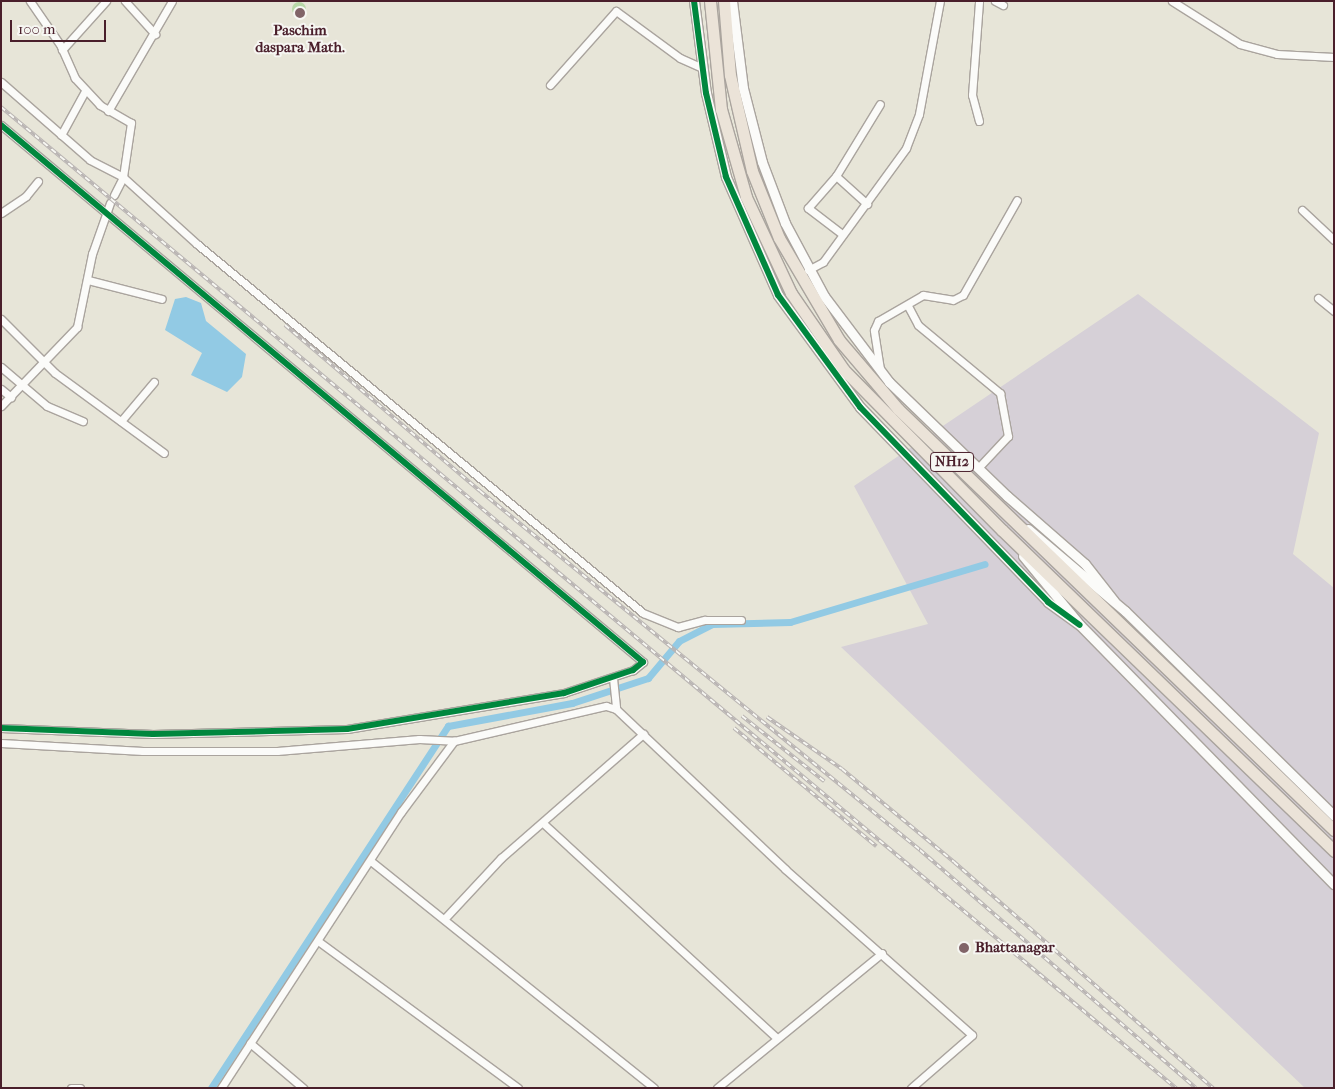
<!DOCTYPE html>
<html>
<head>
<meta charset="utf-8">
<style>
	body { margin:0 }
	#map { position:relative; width:1335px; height:1089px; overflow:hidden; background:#e7e5d8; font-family:"IM FELL French Canon",serif }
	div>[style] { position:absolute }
	.industrial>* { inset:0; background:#d6d0d7 }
	.green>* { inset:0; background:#b8d7a8 }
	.round { border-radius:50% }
	.water>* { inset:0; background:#92cae4 }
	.canal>* { height:7px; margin:-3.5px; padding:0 3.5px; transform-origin:3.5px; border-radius:3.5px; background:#92cae4 }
	.roads { filter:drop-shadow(1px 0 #aaa49e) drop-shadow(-1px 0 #aaa49e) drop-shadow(0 1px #aaa49e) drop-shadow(0 -1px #aaa49e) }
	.minor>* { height:7px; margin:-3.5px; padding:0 3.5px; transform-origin:3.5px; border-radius:3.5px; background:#fbfbf9 }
	.tertiary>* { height:9px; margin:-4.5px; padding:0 4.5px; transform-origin:4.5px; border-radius:4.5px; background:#fbfbf9 }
	.trunk>* { height:11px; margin:-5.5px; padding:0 5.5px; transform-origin:5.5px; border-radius:5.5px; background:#ebe3d8 }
	.rail>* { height:4px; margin-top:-2px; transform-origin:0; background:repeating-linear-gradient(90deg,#f6f6f2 0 5.5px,#b9b4b3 0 11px); box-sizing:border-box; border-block:1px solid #b9b4b3 }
	.cycleway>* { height:6px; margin:-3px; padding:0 3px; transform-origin:3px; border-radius:3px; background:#00873e }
	.dots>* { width:14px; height:14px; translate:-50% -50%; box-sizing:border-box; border:2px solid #f6f6f2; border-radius:50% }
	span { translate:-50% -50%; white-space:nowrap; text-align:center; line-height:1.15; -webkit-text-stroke:4px #f6f6f2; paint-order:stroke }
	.shield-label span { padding:1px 4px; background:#f6f6f2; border:1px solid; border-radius:4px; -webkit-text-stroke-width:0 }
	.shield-label { font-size:14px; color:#4a1f2b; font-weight:700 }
	.poi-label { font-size:15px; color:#4a1f2b; font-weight:700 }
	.left { translate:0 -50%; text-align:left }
	.frame { position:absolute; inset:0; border:2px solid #4a1f2b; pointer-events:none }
	.scale { position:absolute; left:10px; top:20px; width:96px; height:22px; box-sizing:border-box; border:2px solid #4a1f2b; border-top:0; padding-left:6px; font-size:15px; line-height:18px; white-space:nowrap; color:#4a1f2b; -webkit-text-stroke:4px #f6f6f2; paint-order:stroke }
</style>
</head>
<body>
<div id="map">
	<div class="industrial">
		<i style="clip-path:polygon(1138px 294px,1319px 433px,1293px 554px,1334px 588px,1334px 1088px,1305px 1088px,841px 647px,928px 624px,854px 486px)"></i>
	</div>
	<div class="green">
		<i class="round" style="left:292px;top:2px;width:14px;height:14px"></i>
	</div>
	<div class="water">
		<i style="clip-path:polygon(186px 297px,201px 303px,206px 321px,246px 354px,242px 377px,227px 392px,191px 375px,202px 353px,165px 330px,175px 299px)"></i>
	</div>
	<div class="canal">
		<i style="left:211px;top:1088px;width:433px;rotate:-56.8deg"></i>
		<i style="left:448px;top:726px;width:126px;rotate:-10.5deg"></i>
		<i style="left:572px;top:703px;width:80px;rotate:-18.2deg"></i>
		<i style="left:648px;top:678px;width:48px;rotate:-50deg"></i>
		<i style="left:679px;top:641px;width:37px;rotate:-27deg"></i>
		<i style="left:712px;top:624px;width:78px;rotate:-1.5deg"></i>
		<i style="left:790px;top:622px;width:203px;rotate:-16.6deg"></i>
	</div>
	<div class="roads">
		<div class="minor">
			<i style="left:125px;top:1px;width:45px;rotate:47.7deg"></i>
			<i style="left:995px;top:1px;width:9px;rotate:27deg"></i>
			<i style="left:1172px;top:1px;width:80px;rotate:32.3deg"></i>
			<i style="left:1240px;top:44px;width:38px;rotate:15deg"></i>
			<i style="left:1277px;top:54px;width:57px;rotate:3deg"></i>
			<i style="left:62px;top:50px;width:66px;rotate:-48.1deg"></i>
			<i style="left:1px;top:82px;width:118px;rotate:41.2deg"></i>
			<i style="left:90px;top:160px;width:37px;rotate:27deg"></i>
			<i style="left:123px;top:177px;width:55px;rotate:-81.6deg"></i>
			<i style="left:131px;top:123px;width:36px;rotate:-150deg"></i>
			<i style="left:100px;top:105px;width:37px;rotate:-133deg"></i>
			<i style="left:75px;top:78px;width:35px;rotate:-114deg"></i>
			<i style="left:61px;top:46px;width:55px;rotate:-124.6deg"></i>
			<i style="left:550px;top:85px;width:99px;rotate:-48.3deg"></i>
			<i style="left:616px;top:11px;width:79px;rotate:36.3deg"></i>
			<i style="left:680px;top:58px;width:24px;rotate:24deg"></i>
			<i style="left:108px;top:111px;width:127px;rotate:-59.8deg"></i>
			<i style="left:979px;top:121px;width:27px;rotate:-105deg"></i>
			<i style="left:972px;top:95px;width:94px;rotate:-85.7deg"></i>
			<i style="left:1px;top:125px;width:837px;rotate:39.91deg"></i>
			<i style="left:643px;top:662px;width:13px;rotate:141deg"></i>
			<i style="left:633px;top:670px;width:73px;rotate:161.6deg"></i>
			<i style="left:564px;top:693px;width:220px;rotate:170.6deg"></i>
			<i style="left:347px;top:729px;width:194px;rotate:178.5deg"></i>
			<i style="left:153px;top:734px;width:152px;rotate:-177.7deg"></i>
			<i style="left:61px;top:135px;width:50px;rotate:-61.4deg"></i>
			<i style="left:836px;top:176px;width:42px;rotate:42.1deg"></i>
			<i style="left:114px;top:195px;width:20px;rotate:-63deg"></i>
			<i style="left:123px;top:177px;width:100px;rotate:42.2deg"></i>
			<i style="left:197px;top:244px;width:579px;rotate:39.6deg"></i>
			<i style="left:643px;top:613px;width:38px;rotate:22deg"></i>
			<i style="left:678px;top:627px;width:28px;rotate:-15deg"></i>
			<i style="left:705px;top:620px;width:36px"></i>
			<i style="left:1302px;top:210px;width:44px;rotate:43.2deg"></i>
			<i style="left:1px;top:213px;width:30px;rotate:-34deg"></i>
			<i style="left:26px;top:196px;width:19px;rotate:-51deg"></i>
			<i style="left:842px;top:234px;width:43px;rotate:-142.6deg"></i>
			<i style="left:808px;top:208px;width:43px;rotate:-48.8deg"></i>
			<i style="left:836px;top:176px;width:84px;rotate:-58.6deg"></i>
			<i style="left:808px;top:270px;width:17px;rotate:-28deg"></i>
			<i style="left:823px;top:262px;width:141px;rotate:-53.9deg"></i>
			<i style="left:906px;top:148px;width:36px;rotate:-69deg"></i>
			<i style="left:919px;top:114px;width:115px;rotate:-79.5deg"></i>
			<i style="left:88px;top:280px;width:76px;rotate:14.4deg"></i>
			<i style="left:1318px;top:298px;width:21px;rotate:39deg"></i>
			<i style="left:908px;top:306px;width:21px;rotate:62deg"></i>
			<i style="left:918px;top:325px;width:107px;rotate:39.7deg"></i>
			<i style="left:1000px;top:393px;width:44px;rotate:79.5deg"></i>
			<i style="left:1008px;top:436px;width:44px;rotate:133.2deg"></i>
			<i style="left:1px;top:319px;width:76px;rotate:45deg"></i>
			<i style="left:55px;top:373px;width:135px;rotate:36.3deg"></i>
			<i style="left:1px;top:367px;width:60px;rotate:40.3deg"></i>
			<i style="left:47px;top:406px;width:39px;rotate:23deg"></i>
			<i style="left:880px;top:369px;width:39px;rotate:-99deg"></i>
			<i style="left:874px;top:330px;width:10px;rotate:-66deg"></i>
			<i style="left:878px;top:321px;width:52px;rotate:-30deg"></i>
			<i style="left:923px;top:295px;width:30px;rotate:9deg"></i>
			<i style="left:953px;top:300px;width:11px;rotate:-27deg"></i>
			<i style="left:963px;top:295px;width:109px;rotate:-60.4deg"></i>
			<i style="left:1px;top:389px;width:13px;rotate:39deg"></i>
			<i style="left:1px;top:406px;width:110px;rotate:-46.1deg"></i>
			<i style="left:77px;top:327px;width:75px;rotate:-78.4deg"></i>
			<i style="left:92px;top:254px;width:54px;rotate:-70.6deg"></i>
			<i style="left:121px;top:421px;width:51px;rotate:-49.8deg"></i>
			<i style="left:613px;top:678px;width:31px;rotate:84deg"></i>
			<i style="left:1px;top:743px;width:142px;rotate:3.2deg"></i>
			<i style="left:143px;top:751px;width:134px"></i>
			<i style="left:277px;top:751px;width:143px;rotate:-4.8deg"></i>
			<i style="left:419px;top:739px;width:35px;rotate:3deg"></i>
			<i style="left:454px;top:741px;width:156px;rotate:-13deg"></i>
			<i style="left:606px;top:706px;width:10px;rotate:17deg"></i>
			<i style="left:616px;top:709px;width:233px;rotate:43.4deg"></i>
			<i style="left:785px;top:869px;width:250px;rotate:41.6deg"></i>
			<i style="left:972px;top:1035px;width:81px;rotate:139deg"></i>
			<i style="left:544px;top:824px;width:316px;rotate:42.6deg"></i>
			<i style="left:372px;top:862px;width:361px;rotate:38.7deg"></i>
			<i style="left:446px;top:917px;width:81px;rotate:-47deg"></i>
			<i style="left:501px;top:858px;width:189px;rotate:-41.1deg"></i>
			<i style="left:318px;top:941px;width:248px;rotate:36.3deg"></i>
			<i style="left:250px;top:1043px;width:70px;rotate:40.3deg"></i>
			<i style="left:71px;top:1088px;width:9px"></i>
			<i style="left:221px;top:1088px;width:330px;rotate:-56.9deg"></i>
			<i style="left:401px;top:812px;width:89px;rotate:-53.3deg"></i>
			<i style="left:717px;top:1088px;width:213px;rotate:-39.3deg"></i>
		</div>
		<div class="tertiary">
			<i style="left:694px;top:1px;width:93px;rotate:82.6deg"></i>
			<i style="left:706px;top:93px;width:86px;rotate:76.6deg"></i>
			<i style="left:726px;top:177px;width:129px;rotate:66.2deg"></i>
			<i style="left:778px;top:295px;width:139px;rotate:53.8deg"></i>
			<i style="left:860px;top:407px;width:271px;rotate:46deg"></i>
			<i style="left:1048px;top:602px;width:39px;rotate:36deg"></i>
			<i style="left:732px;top:1px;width:88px;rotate:82.8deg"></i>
			<i style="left:743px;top:88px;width:76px;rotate:75.6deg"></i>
			<i style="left:762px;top:162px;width:65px;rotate:69.3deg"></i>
			<i style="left:785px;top:223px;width:83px;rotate:61.9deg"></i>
			<i style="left:824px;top:296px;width:108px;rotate:52.9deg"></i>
			<i style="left:889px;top:382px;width:164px;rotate:44deg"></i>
			<i style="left:1007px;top:496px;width:103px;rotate:41.1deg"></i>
			<i style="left:1085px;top:564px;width:47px;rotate:51.9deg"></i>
			<i style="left:1028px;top:529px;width:127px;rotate:40.2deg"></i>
			<i style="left:1125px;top:611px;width:293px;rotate:44.4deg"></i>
			<i style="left:1023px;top:556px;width:89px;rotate:50.4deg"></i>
			<i style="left:1080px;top:625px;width:363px;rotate:45.6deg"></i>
		</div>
		<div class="trunk">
			<i style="left:710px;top:1px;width:109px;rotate:84.2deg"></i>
			<i style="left:721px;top:109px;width:91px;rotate:74.1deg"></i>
			<i style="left:746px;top:197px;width:106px;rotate:64.9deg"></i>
			<i style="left:791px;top:293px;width:93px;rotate:55.5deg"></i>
			<i style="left:844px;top:370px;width:225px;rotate:45.4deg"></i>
			<i style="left:1002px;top:530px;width:462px;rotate:44deg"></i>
			<i style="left:724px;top:1px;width:74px;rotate:85.4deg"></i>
			<i style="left:730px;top:75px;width:98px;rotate:77.1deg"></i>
			<i style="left:752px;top:171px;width:72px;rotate:68.1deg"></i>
			<i style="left:779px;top:238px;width:118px;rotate:59.5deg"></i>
			<i style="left:839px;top:340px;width:91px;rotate:49.5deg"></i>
			<i style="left:898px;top:409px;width:606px;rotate:44deg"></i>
		</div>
	</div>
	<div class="rail">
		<i style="left:1px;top:107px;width:1531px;rotate:39.86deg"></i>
		<i style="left:285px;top:325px;width:256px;rotate:40.4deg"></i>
		<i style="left:480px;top:491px;width:568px;rotate:39.21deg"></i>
		<i style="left:920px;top:850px;width:364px;rotate:40.8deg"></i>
		<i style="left:742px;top:716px;width:105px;rotate:38.4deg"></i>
		<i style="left:767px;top:717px;width:91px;rotate:34.7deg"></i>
		<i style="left:842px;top:769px;width:146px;rotate:39.7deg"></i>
		<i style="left:954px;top:862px;width:344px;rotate:41.1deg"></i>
		<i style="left:734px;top:728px;width:185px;rotate:39.7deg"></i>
	</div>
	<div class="cycleway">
		<i style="left:694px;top:1px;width:93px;rotate:82.6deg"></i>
		<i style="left:706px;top:93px;width:86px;rotate:76.6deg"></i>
		<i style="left:726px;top:177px;width:129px;rotate:66.2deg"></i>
		<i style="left:778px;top:295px;width:139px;rotate:53.8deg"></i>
		<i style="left:860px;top:407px;width:271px;rotate:46deg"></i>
		<i style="left:1048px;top:602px;width:39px;rotate:36deg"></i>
		<i style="left:1px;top:125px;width:837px;rotate:39.91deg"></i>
		<i style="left:643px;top:662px;width:13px;rotate:141deg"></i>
		<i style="left:633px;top:670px;width:73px;rotate:161.6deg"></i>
		<i style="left:564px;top:693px;width:220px;rotate:170.6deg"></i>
		<i style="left:347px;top:729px;width:194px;rotate:178.5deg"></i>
		<i style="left:153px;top:734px;width:152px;rotate:-177.7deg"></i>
	</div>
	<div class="dots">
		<i style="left:300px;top:13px;background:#816468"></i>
		<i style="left:964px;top:948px;background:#816468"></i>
	</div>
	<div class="shield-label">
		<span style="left:952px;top:462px">NH12</span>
	</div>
	<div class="poi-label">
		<span style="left:300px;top:39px">Paschim<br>daspara Math.</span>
		<span class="left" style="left:975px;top:948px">Bhattanagar</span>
	</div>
	<div class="frame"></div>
	<div class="scale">100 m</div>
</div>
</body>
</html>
